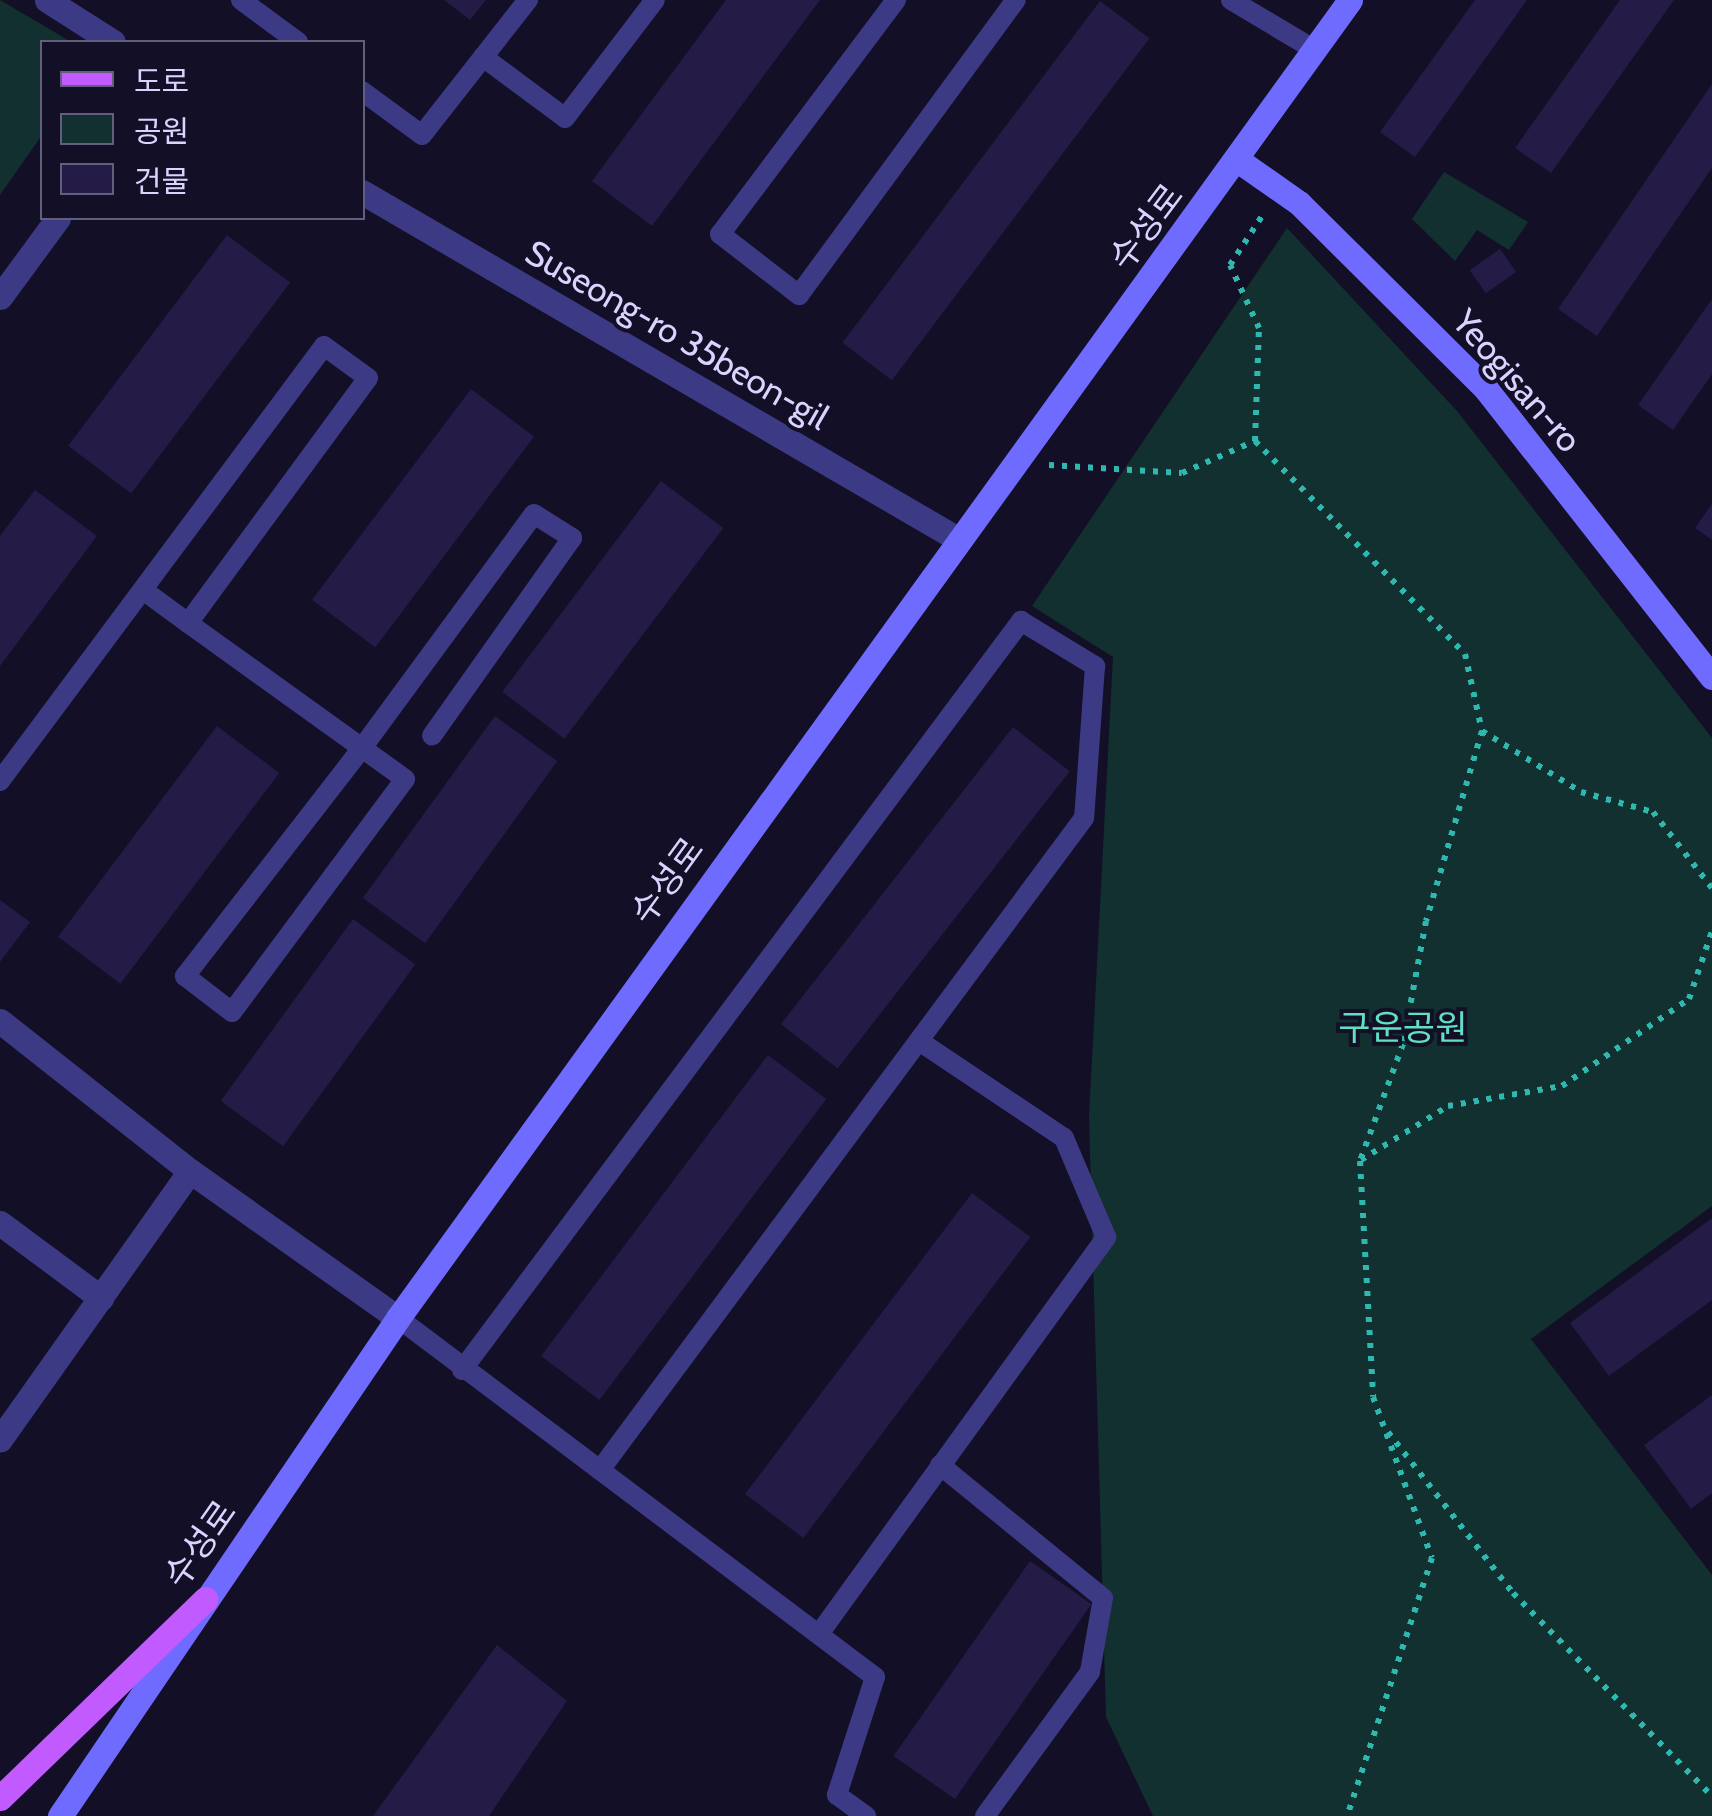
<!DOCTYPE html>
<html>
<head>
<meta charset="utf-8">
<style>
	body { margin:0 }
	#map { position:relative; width:1712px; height:1816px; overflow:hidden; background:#130f26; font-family:Cabin,"Noto Sans KR",sans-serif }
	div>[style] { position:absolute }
	.green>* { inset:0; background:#12302f }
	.building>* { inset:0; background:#241b47; transform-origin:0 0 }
	.path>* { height:6px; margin-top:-3px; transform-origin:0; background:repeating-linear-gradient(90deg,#2fb8b0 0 5px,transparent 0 13px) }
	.lane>* { height:20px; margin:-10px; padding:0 10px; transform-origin:10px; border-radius:10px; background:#3d3a85 }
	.street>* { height:25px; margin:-12.5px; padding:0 12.5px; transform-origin:12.5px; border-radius:12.5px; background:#3d3a85 }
	.secondary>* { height:25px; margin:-12.5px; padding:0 12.5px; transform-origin:12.5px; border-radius:12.5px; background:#6f6bff }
	.primary>* { height:25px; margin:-12.5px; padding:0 12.5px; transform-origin:12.5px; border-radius:12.5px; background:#c25bff }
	span { translate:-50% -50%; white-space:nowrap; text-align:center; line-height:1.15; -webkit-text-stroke:8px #130f26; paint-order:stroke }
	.street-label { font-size:35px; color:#d9d4ff }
	.park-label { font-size:35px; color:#5fe0c0 }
	.legend { position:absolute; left:40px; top:40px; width:325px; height:180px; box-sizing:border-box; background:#130f26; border:2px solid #625e7d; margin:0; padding:12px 18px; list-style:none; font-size:30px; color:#d9d4ff }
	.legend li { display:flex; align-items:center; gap:20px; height:50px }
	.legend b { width:50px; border:2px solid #625e7d }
</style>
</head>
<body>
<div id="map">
	<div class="green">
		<i style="clip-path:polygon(0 0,68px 40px,42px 42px,42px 135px,0 195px)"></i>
		<i style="clip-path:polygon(1444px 172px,1528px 222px,1509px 250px,1477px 230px,1455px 261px,1412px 219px)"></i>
		<i style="clip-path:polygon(1287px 228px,1457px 411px,1712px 738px,1712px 1206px,1531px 1339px,1712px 1575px,1712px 1816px,1153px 1816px,1106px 1717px,1089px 1117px,1113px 657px,1032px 606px)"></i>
	</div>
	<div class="building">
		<i style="clip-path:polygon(444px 0,486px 0,470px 20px)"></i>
		<i style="clip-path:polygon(726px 0,820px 0,652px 226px,592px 181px)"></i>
		<i style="clip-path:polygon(1475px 0,1527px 0,1415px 157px,1380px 132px)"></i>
		<i style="clip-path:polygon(1620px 0,1674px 0,1551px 173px,1515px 148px)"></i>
		<i style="left:1100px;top:1px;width:62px;height:428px;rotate:37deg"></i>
		<i style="clip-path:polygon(1712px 84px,1712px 168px,1597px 336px,1558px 309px)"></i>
		<i style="left:227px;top:235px;width:79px;height:264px;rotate:37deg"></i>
		<i style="left:1500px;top:249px;width:28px;height:37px;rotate:55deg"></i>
		<i style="clip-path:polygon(1712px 299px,1712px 374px,1673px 430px,1638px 405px)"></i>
		<i style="left:471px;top:389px;width:79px;height:264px;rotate:37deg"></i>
		<i style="left:661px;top:481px;width:78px;height:264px;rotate:37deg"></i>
		<i style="clip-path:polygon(35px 490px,97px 536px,0 666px,0 536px)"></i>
		<i style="clip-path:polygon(1712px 504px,1712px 540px,1695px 528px)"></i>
		<i style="left:495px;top:716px;width:77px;height:225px;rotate:36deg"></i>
		<i style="left:217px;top:726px;width:78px;height:264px;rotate:37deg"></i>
		<i style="left:1013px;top:727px;width:72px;height:377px;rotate:38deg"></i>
		<i style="clip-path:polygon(0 900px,30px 922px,0 962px)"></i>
		<i style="left:353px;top:919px;width:77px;height:225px;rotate:36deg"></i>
		<i style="left:768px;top:1055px;width:73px;height:377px;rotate:37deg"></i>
		<i style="left:972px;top:1193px;width:73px;height:377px;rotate:37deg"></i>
		<i style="clip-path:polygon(1712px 1218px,1712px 1300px,1609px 1376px,1570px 1323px)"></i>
		<i style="clip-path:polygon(1712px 1395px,1712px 1493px,1691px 1509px,1644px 1445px)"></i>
		<i style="left:1030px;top:1561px;width:75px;height:238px;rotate:35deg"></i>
		<i style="clip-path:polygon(497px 1645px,567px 1701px,489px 1816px,373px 1816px)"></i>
	</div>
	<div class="path">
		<i style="left:1255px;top:441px;width:113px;rotate:-88deg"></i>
		<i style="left:1259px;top:328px;width:69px;rotate:-114.7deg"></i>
		<i style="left:1230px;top:265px;width:62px;rotate:-56.8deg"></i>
		<i style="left:1049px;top:465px;width:133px;rotate:3.4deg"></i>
		<i style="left:1182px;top:473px;width:80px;rotate:-23.7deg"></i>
		<i style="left:1255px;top:441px;width:299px;rotate:45.4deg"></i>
		<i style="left:1465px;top:654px;width:79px;rotate:77.6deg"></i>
		<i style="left:1482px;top:731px;width:198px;rotate:106.4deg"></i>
		<i style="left:1426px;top:921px;width:125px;rotate:100.6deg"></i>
		<i style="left:1403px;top:1044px;width:125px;rotate:110.2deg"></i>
		<i style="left:1360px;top:1161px;width:236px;rotate:86.8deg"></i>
		<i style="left:1373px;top:1397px;width:171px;rotate:69.9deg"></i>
		<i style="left:1432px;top:1558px;width:272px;rotate:108.2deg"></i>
		<i style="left:1482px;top:731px;width:116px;rotate:31.6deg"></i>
		<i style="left:1581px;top:792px;width:75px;rotate:15.5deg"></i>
		<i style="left:1653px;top:812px;width:96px;rotate:52.2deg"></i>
		<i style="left:1361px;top:1160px;width:102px;rotate:-31.8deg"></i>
		<i style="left:1448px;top:1106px;width:116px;rotate:-10deg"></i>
		<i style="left:1562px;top:1086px;width:154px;rotate:-34.4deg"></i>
		<i style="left:1689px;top:999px;width:72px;rotate:-71.3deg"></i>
		<i style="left:1388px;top:1432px;width:204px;rotate:52.2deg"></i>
		<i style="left:1513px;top:1593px;width:284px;rotate:45.6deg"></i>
	</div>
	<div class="lane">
		<i style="left:241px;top:0;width:71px;rotate:36.4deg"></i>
		<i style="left:896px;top:0;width:293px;rotate:126.9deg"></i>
		<i style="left:720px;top:234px;width:100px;rotate:37.7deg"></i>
		<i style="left:799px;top:295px;width:366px;rotate:-53.7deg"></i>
		<i style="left:1231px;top:0;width:98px;rotate:30.8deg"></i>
		<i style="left:483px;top:57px;width:102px;rotate:36.6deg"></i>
		<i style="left:565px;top:118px;width:148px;rotate:-52.7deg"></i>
		<i style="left:362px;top:91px;width:74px;rotate:36.3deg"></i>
		<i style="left:422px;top:135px;width:172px;rotate:-51.9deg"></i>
		<i style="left:188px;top:623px;width:214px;rotate:35.7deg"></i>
		<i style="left:362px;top:748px;width:289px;rotate:127.8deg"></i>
		<i style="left:185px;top:976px;width:59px;rotate:37.5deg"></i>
		<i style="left:232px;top:1012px;width:290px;rotate:-53.4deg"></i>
		<i style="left:405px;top:779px;width:53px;rotate:-144.2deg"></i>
		<i style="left:362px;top:748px;width:290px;rotate:-53.7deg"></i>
		<i style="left:534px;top:514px;width:45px;rotate:32.3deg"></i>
		<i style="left:572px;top:538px;width:242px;rotate:125.3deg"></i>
		<i style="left:0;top:781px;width:542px;rotate:-53.32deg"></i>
		<i style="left:324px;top:346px;width:54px;rotate:36deg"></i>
		<i style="left:368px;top:378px;width:304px;rotate:126.3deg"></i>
		<i style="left:188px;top:623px;width:56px;rotate:-143.7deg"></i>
		<i style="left:398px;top:1318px;width:597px;rotate:36.97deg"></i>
		<i style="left:875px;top:1677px;width:124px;rotate:107.9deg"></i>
		<i style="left:837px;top:1795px;width:36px;rotate:36deg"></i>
		<i style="left:462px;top:1370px;width:935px;rotate:-53.26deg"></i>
		<i style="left:1021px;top:621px;width:87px;rotate:31.3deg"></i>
		<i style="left:1095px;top:666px;width:152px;rotate:94.1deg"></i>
		<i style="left:1084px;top:818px;width:812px;rotate:126.59deg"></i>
		<i style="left:940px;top:1465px;width:210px;rotate:39.2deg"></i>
		<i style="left:1103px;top:1598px;width:75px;rotate:100deg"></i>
		<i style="left:1090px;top:1672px;width:178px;rotate:126.1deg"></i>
		<i style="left:819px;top:1634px;width:490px;rotate:-54.1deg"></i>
		<i style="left:1106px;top:1237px;width:108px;rotate:-113deg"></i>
		<i style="left:1064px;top:1138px;width:174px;rotate:-146.2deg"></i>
	</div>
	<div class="street">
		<i style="left:47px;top:0;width:78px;rotate:32.5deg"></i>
		<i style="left:362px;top:192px;width:687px;rotate:30.22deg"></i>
		<i style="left:0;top:297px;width:98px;rotate:-53.7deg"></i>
		<i style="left:0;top:1021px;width:242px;rotate:38.3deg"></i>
		<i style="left:190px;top:1171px;width:329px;rotate:125.3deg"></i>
		<i style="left:190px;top:1171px;width:255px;rotate:35.3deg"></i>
		<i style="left:0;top:1223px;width:126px;rotate:36.6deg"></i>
	</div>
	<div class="secondary">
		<i style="left:1239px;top:161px;width:73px;rotate:35deg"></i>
		<i style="left:1299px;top:203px;width:264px;rotate:44.8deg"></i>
		<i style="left:1486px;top:389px;width:366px;rotate:51.9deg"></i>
		<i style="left:60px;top:1816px;width:602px;rotate:-55.83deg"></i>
		<i style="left:398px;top:1318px;width:1626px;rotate:-54.16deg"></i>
	</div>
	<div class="primary">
		<i style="left:0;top:1798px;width:286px;rotate:-44.1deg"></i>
	</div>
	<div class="street-label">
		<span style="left:1146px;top:227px;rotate:-53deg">수성로</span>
		<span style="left:677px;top:335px;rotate:30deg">Suseong-ro 35beon-gil</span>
		<span style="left:1517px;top:381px;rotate:49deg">Yeogisan-ro</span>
		<span style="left:667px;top:881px;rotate:-54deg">수성로</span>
		<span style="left:200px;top:1544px;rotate:-55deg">수성로</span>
	</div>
	<div class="park-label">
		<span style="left:1403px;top:1028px">구운공원</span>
	</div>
	<ul class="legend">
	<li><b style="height:12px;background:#c25bff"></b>도로</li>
	<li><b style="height:28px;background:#12302f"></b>공원</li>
	<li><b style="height:28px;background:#241b47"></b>건물</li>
	</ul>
</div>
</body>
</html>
